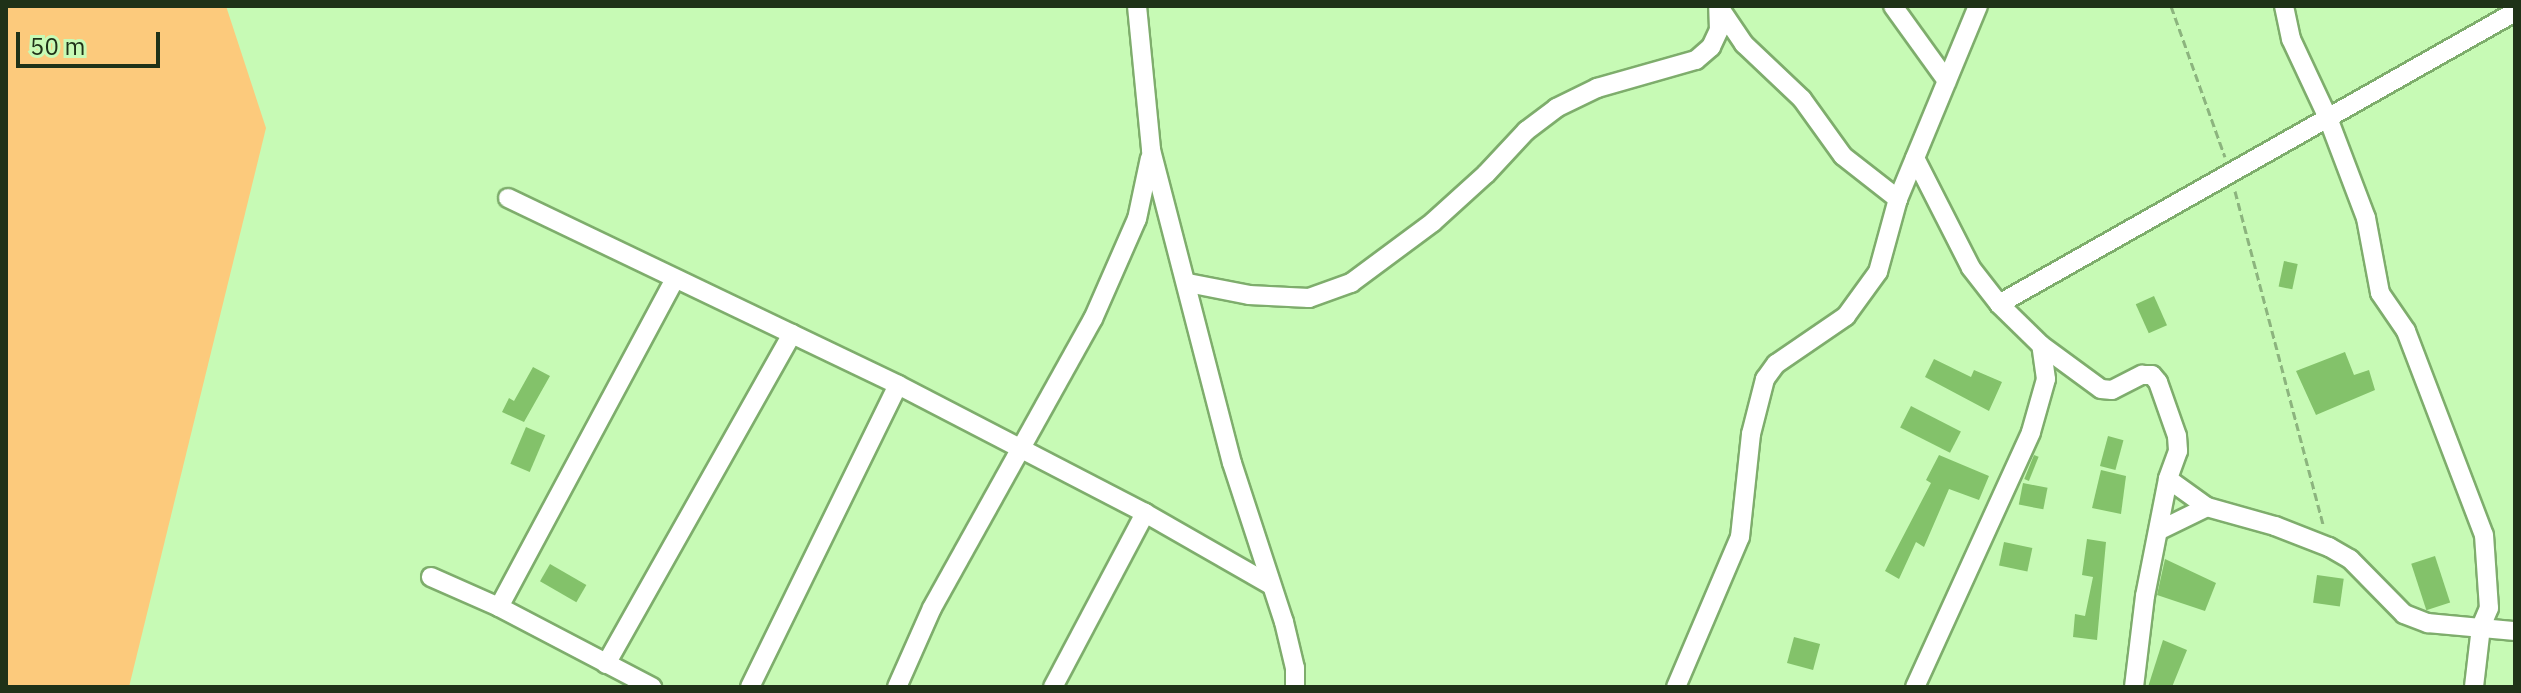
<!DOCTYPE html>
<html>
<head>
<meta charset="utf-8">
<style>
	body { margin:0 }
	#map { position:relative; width:2521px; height:693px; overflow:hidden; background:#c7fab5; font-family:"IBM Plex Sans",sans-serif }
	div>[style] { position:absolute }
	.green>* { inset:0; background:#fcca7c }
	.building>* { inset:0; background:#83c26a; transform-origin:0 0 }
	.path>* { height:3px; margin-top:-1.5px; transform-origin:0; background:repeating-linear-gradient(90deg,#8cb47e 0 8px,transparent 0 12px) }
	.roads { filter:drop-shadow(2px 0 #7ead6c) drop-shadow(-2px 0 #7ead6c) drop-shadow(0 2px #7ead6c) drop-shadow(0 -2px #7ead6c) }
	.minor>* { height:18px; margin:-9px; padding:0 9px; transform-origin:9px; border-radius:9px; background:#fff }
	span { translate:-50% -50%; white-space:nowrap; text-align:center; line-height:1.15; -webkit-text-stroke:8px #c7fab5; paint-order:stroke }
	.frame { position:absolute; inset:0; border:8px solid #1f3218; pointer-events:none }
	.scale { position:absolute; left:16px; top:32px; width:144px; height:36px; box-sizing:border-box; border:4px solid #1f3218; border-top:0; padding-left:10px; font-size:24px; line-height:28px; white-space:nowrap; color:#1f3218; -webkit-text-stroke:6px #c7fab5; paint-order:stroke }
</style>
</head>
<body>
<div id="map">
	<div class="green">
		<i style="clip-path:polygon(6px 6px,226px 6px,266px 128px,129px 687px,6px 687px)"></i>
	</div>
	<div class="building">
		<i style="left:2284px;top:261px;width:14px;height:26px;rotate:12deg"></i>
		<i style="left:2154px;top:296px;width:32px;height:20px;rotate:66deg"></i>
		<i style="clip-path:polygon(2345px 352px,2354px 375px,2369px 370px,2375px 390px,2316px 415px,2296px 371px)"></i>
		<i style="clip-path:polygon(1934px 359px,1971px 377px,1974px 370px,2002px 382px,1989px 411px,1925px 377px)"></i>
		<i style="clip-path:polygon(533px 367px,550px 376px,524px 422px,502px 412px,509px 398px,514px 401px)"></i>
		<i style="left:1911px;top:406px;width:56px;height:24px;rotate:27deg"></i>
		<i style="left:526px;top:427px;width:21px;height:40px;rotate:23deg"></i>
		<i style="left:2108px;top:436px;width:16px;height:31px;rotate:15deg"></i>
		<i style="clip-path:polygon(1939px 455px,1989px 476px,1979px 500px,1949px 489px,1924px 547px,1916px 542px,1899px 579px,1885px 571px,1931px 483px,1926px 480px)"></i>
		<i style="left:2034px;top:455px;width:5px;height:26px;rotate:22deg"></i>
		<i style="clip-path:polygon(2101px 470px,2126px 476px,2121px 514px,2092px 508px)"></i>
		<i style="left:2023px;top:483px;width:25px;height:22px;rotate:11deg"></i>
		<i style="clip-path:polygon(2087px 539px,2106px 542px,2097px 640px,2073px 637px,2075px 614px,2085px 616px,2093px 577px,2082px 575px)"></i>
		<i style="left:2004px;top:542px;width:29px;height:24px;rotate:12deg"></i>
		<i style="left:2435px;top:556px;width:49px;height:25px;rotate:72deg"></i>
		<i style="clip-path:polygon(2165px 559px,2216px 583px,2205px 611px,2157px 595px)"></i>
		<i style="left:550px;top:564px;width:42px;height:20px;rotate:30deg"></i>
		<i style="left:2317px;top:575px;width:27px;height:28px;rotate:8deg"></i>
		<i style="left:1794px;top:637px;width:27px;height:27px;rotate:15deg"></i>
		<i style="clip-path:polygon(2163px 640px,2187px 650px,2172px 687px,2148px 687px)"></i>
	</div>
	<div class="path">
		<i style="left:2171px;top:6px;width:160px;rotate:70.3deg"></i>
		<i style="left:2235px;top:191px;width:344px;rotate:75.2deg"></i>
	</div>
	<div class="roads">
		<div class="minor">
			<i style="left:1137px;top:6px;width:145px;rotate:84.4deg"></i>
			<i style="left:1151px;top:150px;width:323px;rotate:75.5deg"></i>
			<i style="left:1232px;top:463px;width:167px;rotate:71.9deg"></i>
			<i style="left:1284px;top:622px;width:47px;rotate:76.6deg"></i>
			<i style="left:1295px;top:668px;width:19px;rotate:90deg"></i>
			<i style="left:1893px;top:6px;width:92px;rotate:54.2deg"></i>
			<i style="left:2284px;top:6px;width:34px;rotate:78deg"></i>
			<i style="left:2291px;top:39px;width:87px;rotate:64.9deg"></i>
			<i style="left:2328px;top:118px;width:107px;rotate:69.2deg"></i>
			<i style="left:2366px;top:218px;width:76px;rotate:79.4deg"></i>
			<i style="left:2380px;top:293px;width:46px;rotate:55.6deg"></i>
			<i style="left:2406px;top:331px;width:218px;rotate:69.1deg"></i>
			<i style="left:2484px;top:535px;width:73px;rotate:86.1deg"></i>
			<i style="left:2489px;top:608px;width:21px;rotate:113deg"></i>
			<i style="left:2481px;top:627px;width:60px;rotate:96.7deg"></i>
			<i style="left:1719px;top:7px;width:45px;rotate:56deg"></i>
			<i style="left:1744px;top:44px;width:80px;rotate:43.5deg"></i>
			<i style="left:1802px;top:99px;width:70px;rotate:54.3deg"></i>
			<i style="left:1843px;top:156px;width:70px;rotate:38deg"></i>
			<i style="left:1915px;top:158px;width:123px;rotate:63deg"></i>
			<i style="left:1971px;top:268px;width:46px;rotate:52.1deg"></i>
			<i style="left:1999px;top:304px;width:59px;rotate:44.3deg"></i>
			<i style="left:2041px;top:345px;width:74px;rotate:36.3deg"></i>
			<i style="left:2101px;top:389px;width:11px;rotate:5deg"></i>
			<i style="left:2112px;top:390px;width:34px;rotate:-27deg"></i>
			<i style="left:2142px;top:375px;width:10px"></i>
			<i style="left:2152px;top:375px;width:9px;rotate:49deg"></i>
			<i style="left:2158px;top:382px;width:57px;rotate:70.6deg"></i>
			<i style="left:2177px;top:436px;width:15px;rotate:86deg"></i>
			<i style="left:2178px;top:451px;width:30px;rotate:110deg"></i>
			<i style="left:2168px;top:479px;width:119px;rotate:101.1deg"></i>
			<i style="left:2145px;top:596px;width:92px;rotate:96.9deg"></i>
			<i style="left:508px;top:198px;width:433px;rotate:25.6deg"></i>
			<i style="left:898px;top:385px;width:278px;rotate:27.4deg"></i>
			<i style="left:1145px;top:513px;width:143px;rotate:29.8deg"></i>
			<i style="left:1188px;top:283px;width:62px;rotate:11.1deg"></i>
			<i style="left:1249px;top:295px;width:60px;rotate:2.9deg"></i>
			<i style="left:1309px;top:298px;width:45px;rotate:-19.7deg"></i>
			<i style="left:1351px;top:283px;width:102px;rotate:-36.6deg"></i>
			<i style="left:1433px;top:222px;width:72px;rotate:-42.2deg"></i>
			<i style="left:1486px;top:174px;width:59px;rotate:-47.1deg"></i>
			<i style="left:1526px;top:131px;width:38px;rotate:-37deg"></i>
			<i style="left:1556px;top:108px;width:46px;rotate:-26deg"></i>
			<i style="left:1597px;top:88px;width:103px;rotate:-15.8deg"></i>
			<i style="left:1696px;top:60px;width:20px;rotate:-41deg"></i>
			<i style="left:1711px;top:47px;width:19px;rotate:-65deg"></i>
			<i style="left:1719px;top:30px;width:24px;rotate:-92deg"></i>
			<i style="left:1999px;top:304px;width:593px;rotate:-29.51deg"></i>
			<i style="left:2168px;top:479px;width:48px;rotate:35.7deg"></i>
			<i style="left:2207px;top:507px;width:71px;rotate:15.6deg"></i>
			<i style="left:2275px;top:526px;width:58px;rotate:21.3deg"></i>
			<i style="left:2329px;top:547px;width:24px;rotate:30deg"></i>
			<i style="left:2350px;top:559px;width:77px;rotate:45.5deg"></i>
			<i style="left:2404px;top:614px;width:26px;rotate:21deg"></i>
			<i style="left:2428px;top:623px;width:87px;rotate:5.3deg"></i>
			<i style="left:2160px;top:530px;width:52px;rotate:-26.1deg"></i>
			<i style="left:431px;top:577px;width:74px;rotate:23.8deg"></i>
			<i style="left:499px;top:607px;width:173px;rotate:27.6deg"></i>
			<i style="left:499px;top:607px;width:372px;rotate:-61.8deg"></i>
			<i style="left:606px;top:664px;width:379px;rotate:-60.6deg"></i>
			<i style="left:750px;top:687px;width:336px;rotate:-63.9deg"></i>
			<i style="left:897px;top:687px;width:86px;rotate:-66.1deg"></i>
			<i style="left:932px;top:608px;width:331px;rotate:-60.9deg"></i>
			<i style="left:1093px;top:319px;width:109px;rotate:-66.3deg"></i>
			<i style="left:1137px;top:219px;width:62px;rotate:-78deg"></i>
			<i style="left:1053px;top:687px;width:197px;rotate:-62.1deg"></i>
			<i style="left:1676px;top:687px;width:163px;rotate:-66.9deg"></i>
			<i style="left:1740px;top:537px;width:104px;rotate:-83.9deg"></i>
			<i style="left:1751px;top:434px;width:57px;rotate:-75.7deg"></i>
			<i style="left:1765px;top:379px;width:19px;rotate:-54deg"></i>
			<i style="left:1776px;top:364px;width:85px;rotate:-34.4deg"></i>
			<i style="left:1846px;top:316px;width:54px;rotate:-54deg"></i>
			<i style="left:1878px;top:272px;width:76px;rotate:-74.7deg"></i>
			<i style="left:1898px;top:199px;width:209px;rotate:-67.5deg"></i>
			<i style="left:1915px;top:687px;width:280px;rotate:-65.5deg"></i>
			<i style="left:2031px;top:432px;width:55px;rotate:-74.2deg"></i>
			<i style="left:2046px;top:379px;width:34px;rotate:-98deg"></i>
		</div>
	</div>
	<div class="frame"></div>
	<div class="scale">50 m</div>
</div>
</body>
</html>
